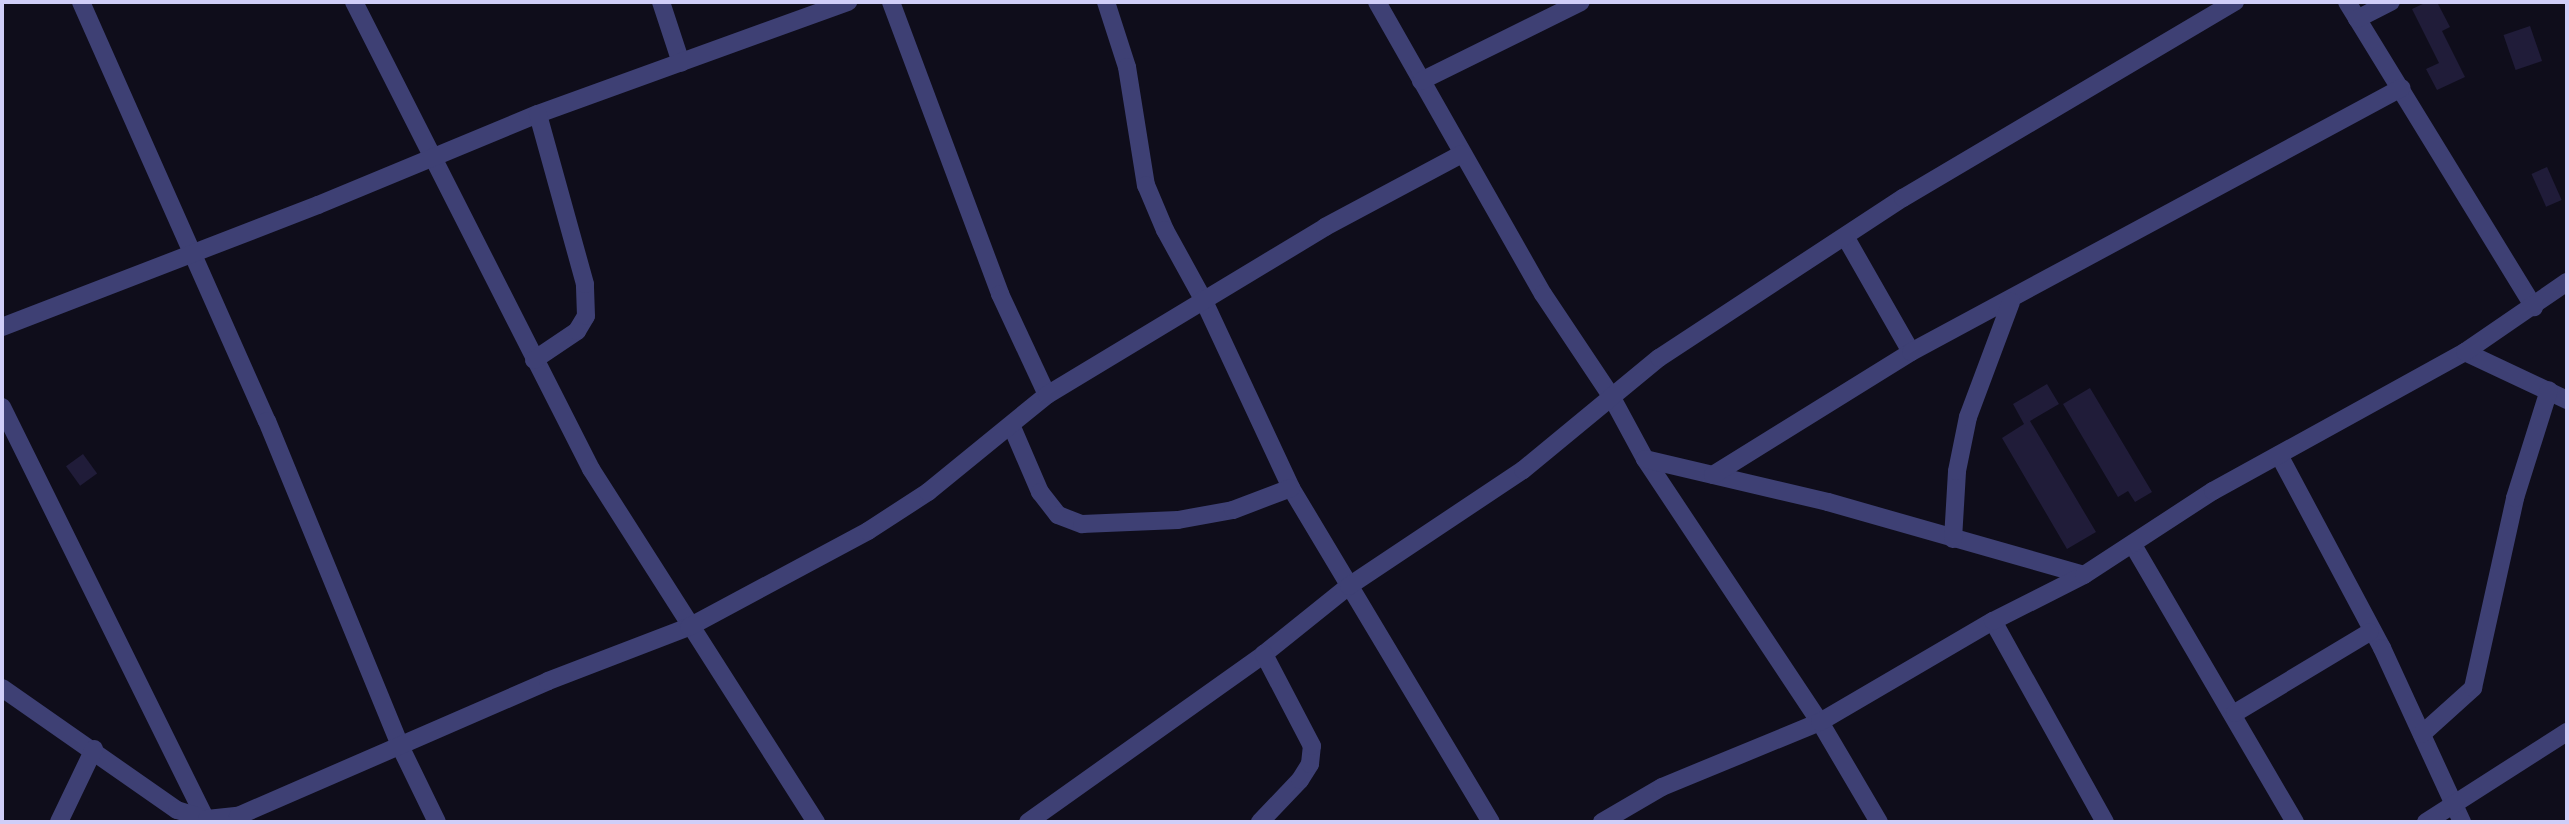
<!DOCTYPE html>
<html>
<head>
<meta charset="utf-8">
<style>
	body { margin:0 }
	#map { position:relative; width:2569px; height:824px; overflow:hidden; background:#0f0d1b; font-family:"Open Sans",sans-serif }
	div>[style] { position:absolute }
	.building>* { inset:0; background:#201c39; transform-origin:0 0 }
	.street>* { height:18px; margin:-9px; padding:0 9px; transform-origin:9px; border-radius:9px; background:#3e4074 }
	span { translate:-50% -50%; white-space:nowrap; text-align:center; line-height:1.15; -webkit-text-stroke:5px #0f0d1b; paint-order:stroke }
	.frame { position:absolute; inset:0; border:4px solid #d0cef8; pointer-events:none }
</style>
</head>
<body>
<div id="map">
	<div class="building">
		<i style="clip-path:polygon(2427px 2px,2437px 2px,2450px 27px,2442px 31px,2465px 77px,2437px 90px,2426px 69px,2439px 63px,2412px 9px)"></i>
		<i style="left:2530px;top:26px;width:37px;height:28px;rotate:71deg"></i>
		<i style="left:2547px;top:167px;width:36px;height:17px;rotate:66deg"></i>
		<i style="clip-path:polygon(2047px 384px,2059px 404px,2030px 421px,2096px 532px,2067px 549px,2002px 438px,2024px 424px,2013px 404px)"></i>
		<i style="clip-path:polygon(2090px 388px,2152px 492px,2135px 502px,2128px 491px,2118px 497px,2063px 404px)"></i>
		<i style="left:83px;top:454px;width:24px;height:21px;rotate:54deg"></i>
	</div>
	<div class="street">
		<i style="left:81px;top:2px;width:458px;rotate:66.1deg"></i>
		<i style="left:267px;top:421px;width:353px;rotate:67.7deg"></i>
		<i style="left:401px;top:748px;width:82px;rotate:64.1deg"></i>
		<i style="left:354px;top:2px;width:524px;rotate:63.09deg"></i>
		<i style="left:591px;top:469px;width:419px;rotate:57.5deg"></i>
		<i style="left:661px;top:2px;width:64px;rotate:71.8deg"></i>
		<i style="left:891px;top:2px;width:312px;rotate:69.5deg"></i>
		<i style="left:1000px;top:294px;width:111px;rotate:65deg"></i>
		<i style="left:1106px;top:2px;width:68px;rotate:72.1deg"></i>
		<i style="left:1127px;top:67px;width:120px;rotate:80.9deg"></i>
		<i style="left:1146px;top:185px;width:49px;rotate:67.1deg"></i>
		<i style="left:1165px;top:230px;width:79px;rotate:61.2deg"></i>
		<i style="left:1203px;top:299px;width:208px;rotate:65deg"></i>
		<i style="left:1291px;top:488px;width:389px;rotate:59.1deg"></i>
		<i style="left:1377px;top:2px;width:336px;rotate:60.4deg"></i>
		<i style="left:1543px;top:294px;width:123px;rotate:56.3deg"></i>
		<i style="left:1611px;top:396px;width:72px;rotate:61.6deg"></i>
		<i style="left:1645px;top:459px;width:316px;rotate:56.4deg"></i>
		<i style="left:1820px;top:722px;width:116px;rotate:59.5deg"></i>
		<i style="left:2347px;top:2px;width:358px;rotate:58.5deg"></i>
		<i style="left:2357px;top:19px;width:38px;rotate:-27deg"></i>
		<i style="left:1421px;top:81px;width:178px;rotate:-26.3deg"></i>
		<i style="left:1846px;top:238px;width:131px;rotate:60.3deg"></i>
		<i style="left:2px;top:327px;width:339px;rotate:-21.1deg"></i>
		<i style="left:318px;top:205px;width:238px;rotate:-22.5deg"></i>
		<i style="left:538px;top:114px;width:330px;rotate:-19.9deg"></i>
		<i style="left:2465px;top:352px;width:113px;rotate:25.2deg"></i>
		<i style="left:534px;top:360px;width:52px;rotate:-34deg"></i>
		<i style="left:577px;top:331px;width:17px;rotate:-59deg"></i>
		<i style="left:586px;top:316px;width:32px;rotate:-92deg"></i>
		<i style="left:585px;top:284px;width:176px;rotate:-105.5deg"></i>
		<i style="left:2px;top:407px;width:463px;rotate:63.7deg"></i>
		<i style="left:1012px;top:427px;width:71px;rotate:66.7deg"></i>
		<i style="left:1040px;top:492px;width:29px;rotate:52deg"></i>
		<i style="left:1058px;top:515px;width:26px;rotate:21deg"></i>
		<i style="left:1082px;top:524px;width:96px;rotate:-2.4deg"></i>
		<i style="left:1178px;top:520px;width:56px;rotate:-10.3deg"></i>
		<i style="left:1233px;top:510px;width:62px;rotate:-20.8deg"></i>
		<i style="left:2279px;top:455px;width:219px;rotate:61.9deg"></i>
		<i style="left:2382px;top:648px;width:192px;rotate:65.3deg"></i>
		<i style="left:1645px;top:459px;width:188px;rotate:13.2deg"></i>
		<i style="left:1828px;top:502px;width:266px;rotate:15.9deg"></i>
		<i style="left:1713px;top:475px;width:233px;rotate:-31.8deg"></i>
		<i style="left:1911px;top:352px;width:557px;rotate:-28.31deg"></i>
		<i style="left:1953px;top:539px;width:68px;rotate:-86.6deg"></i>
		<i style="left:1957px;top:471px;width:55px;rotate:-78.5deg"></i>
		<i style="left:1968px;top:417px;width:123px;rotate:-69.5deg"></i>
		<i style="left:2133px;top:545px;width:321px;rotate:59.7deg"></i>
		<i style="left:1993px;top:621px;width:230px;rotate:60.9deg"></i>
		<i style="left:2px;top:688px;width:213px;rotate:34.9deg"></i>
		<i style="left:177px;top:810px;width:31px;rotate:17deg"></i>
		<i style="left:207px;top:819px;width:31px;rotate:-6deg"></i>
		<i style="left:238px;top:816px;width:338px;rotate:-23.5deg"></i>
		<i style="left:548px;top:681px;width:151px;rotate:-21deg"></i>
		<i style="left:689px;top:627px;width:203px;rotate:-28.2deg"></i>
		<i style="left:868px;top:531px;width:72px;rotate:-33deg"></i>
		<i style="left:928px;top:492px;width:154px;rotate:-39.2deg"></i>
		<i style="left:1047px;top:395px;width:325px;rotate:-31.1deg"></i>
		<i style="left:1325px;top:227px;width:155px;rotate:-28.1deg"></i>
		<i style="left:2235px;top:713px;width:157px;rotate:-31deg"></i>
		<i style="left:2422px;top:734px;width:69px;rotate:-42deg"></i>
		<i style="left:2473px;top:688px;width:195px;rotate:-77.5deg"></i>
		<i style="left:2515px;top:498px;width:113px;rotate:-72.5deg"></i>
		<i style="left:59px;top:822px;width:81px;rotate:-64.4deg"></i>
		<i style="left:1028px;top:822px;width:290px;rotate:-35.4deg"></i>
		<i style="left:1264px;top:654px;width:109px;rotate:-38.7deg"></i>
		<i style="left:1349px;top:586px;width:209px;rotate:-33.7deg"></i>
		<i style="left:1523px;top:470px;width:176px;rotate:-39.5deg"></i>
		<i style="left:1659px;top:358px;width:292px;rotate:-33.3deg"></i>
		<i style="left:1903px;top:198px;width:386px;rotate:-30.6deg"></i>
		<i style="left:1260px;top:822px;width:58px;rotate:-46.4deg"></i>
		<i style="left:1300px;top:780px;width:19px;rotate:-58deg"></i>
		<i style="left:1310px;top:764px;width:18px;rotate:-84deg"></i>
		<i style="left:1312px;top:746px;width:104px;rotate:-117.6deg"></i>
		<i style="left:1602px;top:822px;width:69px;rotate:-30.3deg"></i>
		<i style="left:1662px;top:787px;width:171px;rotate:-22.4deg"></i>
		<i style="left:1820px;top:722px;width:200px;rotate:-30.3deg"></i>
		<i style="left:1993px;top:621px;width:102px;rotate:-26.8deg"></i>
		<i style="left:2084px;top:575px;width:154px;rotate:-33.1deg"></i>
		<i style="left:2213px;top:491px;width:288px;rotate:-28.9deg"></i>
		<i style="left:2465px;top:352px;width:124px;rotate:-34.5deg"></i>
		<i style="left:2426px;top:822px;width:167px;rotate:-32.6deg"></i>
	</div>
	<div class="frame"></div>
</div>
</body>
</html>
